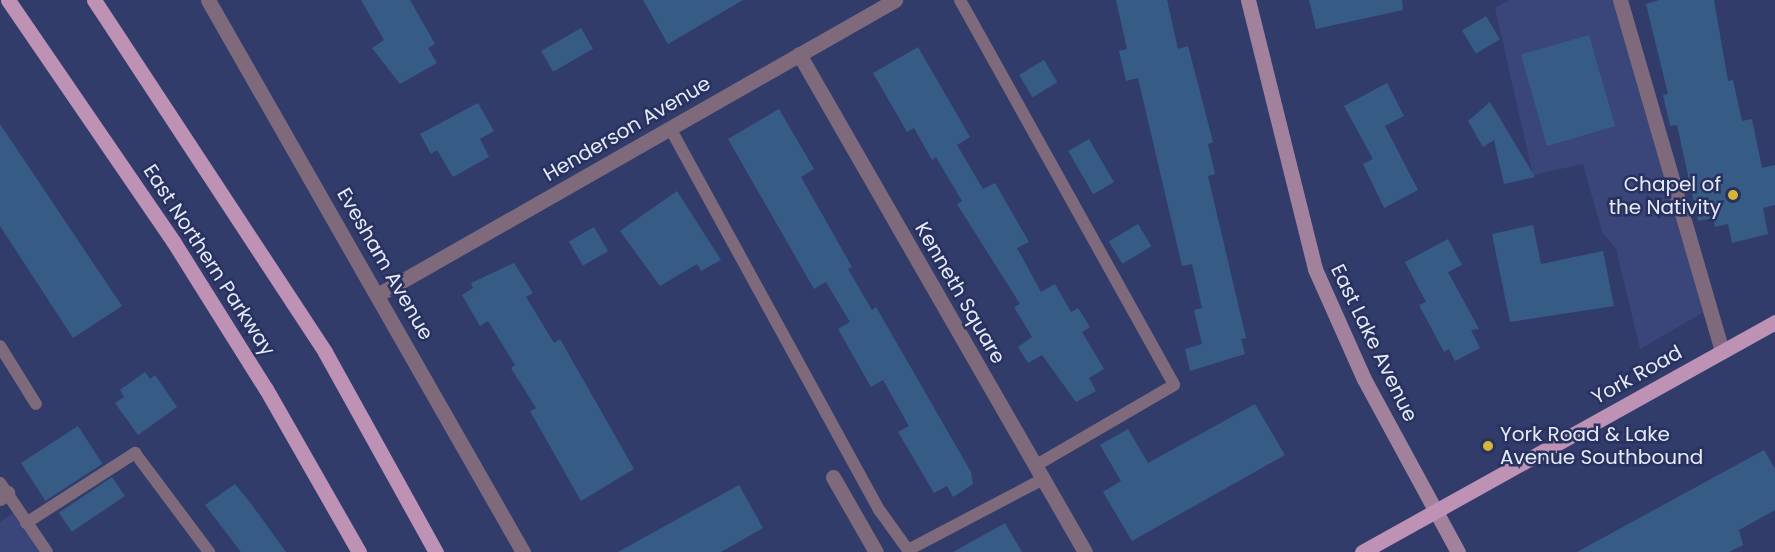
<!DOCTYPE html>
<html>
<head>
<meta charset="utf-8">
<style>
	body { margin:0 }
	#map { position:relative; width:1775px; height:552px; overflow:hidden; background:#323c6b; font-family:Poppins,sans-serif }
	div>[style] { position:absolute }
	.built>* { inset:0; background:#3a457a }
	.building>* { inset:0; background:#365c86; transform-origin:0 0 }
	.lane>* { height:12px; margin:-6px; padding:0 6px; transform-origin:6px; border-radius:6px; background:#7f6a7b }
	.street>* { height:15px; margin:-7.5px; padding:0 7.5px; transform-origin:7.5px; border-radius:7.5px; background:#7f6a7b }
	.secondary>* { height:15px; margin:-7.5px; padding:0 7.5px; transform-origin:7.5px; border-radius:7.5px; background:#a2819c }
	.primary>* { height:15px; margin:-7.5px; padding:0 7.5px; transform-origin:7.5px; border-radius:7.5px; background:#bd92b5 }
	.dots>* { width:16px; height:16px; translate:-50% -50%; box-sizing:border-box; border:3px solid #28315f; border-radius:50% }
	span { translate:-50% -50%; white-space:nowrap; text-align:center; line-height:1.15; -webkit-text-stroke:5px #28315f; paint-order:stroke }
	.street-label { font-size:20px; color:#e5eafb }
	.poi-label { font-size:20px; color:#e5eafb }
	.right { translate:-100% -50%; text-align:right }
	.left { translate:0 -50%; text-align:left }
</style>
</head>
<body>
<div id="map">
	<div class="built">
		<i style="clip-path:polygon(1509px 0,1619px 0,1709px 309px,1640px 349px,1616px 249px,1602px 232px,1583px 164px,1533px 175px,1495px 8px)"></i>
		<i style="clip-path:polygon(18px 510px,48px 552px,0 552px,0 522px)"></i>
	</div>
	<div class="building">
		<i style="clip-path:polygon(361px 0,410px 0,435px 44px,428px 48px,437px 63px,400px 84px,372px 48px,384px 40px)"></i>
		<i style="clip-path:polygon(643px 0,743px 0,668px 44px)"></i>
		<i style="clip-path:polygon(1116px 0,1167px 0,1178px 49px,1188px 46px,1213px 142px,1208px 144px,1215px 174px,1208px 176px,1246px 338px,1241px 339px,1245px 354px,1190px 371px,1185px 349px,1202px 344px,1194px 310px,1202px 308px,1192px 264px,1182px 266px,1138px 78px,1126px 81px,1119px 51px,1127px 49px)"></i>
		<i style="clip-path:polygon(1309px 0,1402px 0,1403px 10px,1316px 29px)"></i>
		<i style="clip-path:polygon(1659px 0,1714px 0,1728px 81px,1733px 80px,1742px 121px,1752px 119px,1762px 168px,1775px 165px,1775px 205px,1763px 208px,1768px 234px,1732px 243px,1728px 224px,1715px 227px,1713px 218px,1698px 221px,1677px 125px,1670px 126px,1663px 95px,1668px 94px,1646px 4px)"></i>
		<i style="left:1486px;top:16px;width:27px;height:28px;rotate:59deg"></i>
		<i style="left:581px;top:28px;width:24px;height:46px;rotate:60deg"></i>
		<i style="left:1589px;top:35px;width:95px;height:71px;rotate:74deg"></i>
		<i style="clip-path:polygon(918px 47px,970px 137px,957px 145px,983px 189px,995px 183px,1029px 242px,1017px 248px,1041px 292px,1055px 284px,1071px 312px,1078px 308px,1090px 327px,1082px 332px,1104px 369px,1089px 378px,1096px 391px,1076px 402px,1042px 355px,1028px 363px,1018px 347px,1032px 337px,1014px 307px,1020px 304px,957px 204px,962px 201px,936px 157px,932px 160px,914px 128px,907px 132px,873px 73px)"></i>
		<i style="left:1044px;top:60px;width:26px;height:29px;rotate:59deg"></i>
		<i style="clip-path:polygon(1387px 83px,1404px 116px,1385px 126px,1418px 190px,1384px 208px,1363px 164px,1373px 159px,1344px 106px)"></i>
		<i style="clip-path:polygon(1490px 102px,1535px 177px,1504px 184px,1494px 140px,1483px 147px,1468px 121px)"></i>
		<i style="clip-path:polygon(478px 103px,494px 131px,480px 139px,489px 157px,453px 177px,437px 150px,431px 154px,420px 134px)"></i>
		<i style="clip-path:polygon(779px 109px,814px 169px,801px 177px,852px 267px,848px 269px,872px 310px,876px 307px,971px 472px,973px 484px,953px 497px,947px 486px,934px 493px,898px 432px,909px 426px,883px 380px,871px 387px,838px 329px,850px 322px,826px 282px,814px 289px,728px 139px)"></i>
		<i style="clip-path:polygon(0 124px,122px 306px,73px 338px,0 226px)"></i>
		<i style="left:1089px;top:139px;width:50px;height:24px;rotate:60deg"></i>
		<i style="clip-path:polygon(677px 191px,721px 260px,701px 271px,697px 264px,660px 286px,620px 231px)"></i>
		<i style="left:1138px;top:224px;width:26px;height:34px;rotate:59deg"></i>
		<i style="clip-path:polygon(1533px 225px,1541px 264px,1603px 251px,1614px 306px,1510px 322px,1492px 234px)"></i>
		<i style="left:594px;top:227px;width:28px;height:29px;rotate:60deg"></i>
		<i style="clip-path:polygon(1448px 239px,1462px 265px,1448px 272px,1479px 329px,1471px 330px,1480px 348px,1455px 361px,1449px 349px,1444px 352px,1419px 305px,1426px 302px,1405px 262px)"></i>
		<i style="clip-path:polygon(514px 263px,533px 293px,526px 297px,554px 343px,560px 339px,634px 469px,581px 501px,530px 411px,536px 408px,511px 368px,515px 365px,488px 321px,480px 326px,462px 295px,473px 288px,471px 283px)"></i>
		<i style="clip-path:polygon(145px 372px,150px 379px,155px 375px,177px 407px,138px 435px,115px 403px,124px 397px,120px 390px)"></i>
		<i style="clip-path:polygon(1255px 404px,1285px 455px,1132px 541px,1103px 492px,1121px 481px,1100px 445px,1128px 429px,1148px 463px)"></i>
		<i style="left:78px;top:426px;width:45px;height:68px;rotate:57deg"></i>
		<i style="clip-path:polygon(1764px 450px,1775px 469px,1775px 510px,1739px 530px,1743px 545px,1729px 552px,1577px 552px)"></i>
		<i style="left:112px;top:477px;width:23px;height:64px;rotate:56deg"></i>
		<i style="clip-path:polygon(235px 484px,252px 505px,286px 552px,241px 552px,205px 505px)"></i>
		<i style="clip-path:polygon(739px 485px,763px 528px,721px 552px,618px 552px)"></i>
		<i style="clip-path:polygon(1005px 523px,1022px 552px,953px 552px)"></i>
	</div>
	<div class="lane">
		<i style="left:960px;top:0;width:440px;rotate:60.9deg"></i>
		<i style="left:1174px;top:385px;width:161px;rotate:149.8deg"></i>
		<i style="left:670px;top:128px;width:437px;rotate:61.3deg"></i>
		<i style="left:880px;top:511px;width:48px;rotate:54.3deg"></i>
		<i style="left:908px;top:550px;width:153px;rotate:-27.7deg"></i>
		<i style="left:0;top:346px;width:68px;rotate:58.2deg"></i>
		<i style="left:0;top:483px;width:83px;rotate:55.7deg"></i>
		<i style="left:26px;top:523px;width:130px;rotate:-32.7deg"></i>
		<i style="left:135px;top:453px;width:124px;rotate:53.2deg"></i>
	</div>
	<div class="street">
		<i style="left:208px;top:0;width:636px;rotate:60.29deg"></i>
		<i style="left:1620px;top:0;width:366px;rotate:73.8deg"></i>
		<i style="left:799px;top:54px;width:574px;rotate:60.13deg"></i>
		<i style="left:379px;top:294px;width:594px;rotate:-29.67deg"></i>
		<i style="left:833px;top:477px;width:86px;rotate:60.2deg"></i>
		<i style="left:0;top:498px;width:9px;rotate:-36deg"></i>
	</div>
	<div class="secondary">
		<i style="left:1248px;top:0;width:277px;rotate:76deg"></i>
		<i style="left:1315px;top:269px;width:120px;rotate:66deg"></i>
		<i style="left:1364px;top:379px;width:197px;rotate:61.5deg"></i>
	</div>
	<div class="primary">
		<i style="left:8px;top:0;width:292px;rotate:55.6deg"></i>
		<i style="left:173px;top:241px;width:175px;rotate:57.9deg"></i>
		<i style="left:266px;top:389px;width:188px;rotate:60.3deg"></i>
		<i style="left:94px;top:0;width:421px;rotate:56.7deg"></i>
		<i style="left:325px;top:352px;width:229px;rotate:61deg"></i>
		<i style="left:1362px;top:552px;width:473px;rotate:-29.1deg"></i>
	</div>
	<div class="dots">
		<i style="left:1733px;top:195px;background:#d8b434"></i>
		<i style="left:1488px;top:446px;background:#d8b434"></i>
	</div>
	<div class="street-label">
		<span style="left:627px;top:129px;rotate:-30deg">Henderson Avenue</span>
		<span style="left:209px;top:260px;rotate:57deg">East Northern Parkway</span>
		<span style="left:385px;top:264px;rotate:60deg">Evesham Avenue</span>
		<span style="left:960px;top:293px;rotate:60deg">Kenneth Square</span>
		<span style="left:1374px;top:343px;rotate:64deg">East Lake Avenue</span>
		<span style="left:1637px;top:375px;rotate:-29deg">York Road</span>
	</div>
	<div class="poi-label">
		<span class="right" style="left:1721px;top:196px">Chapel of<br>the Nativity</span>
		<span class="left" style="left:1500px;top:446px">York Road &amp; Lake<br>Avenue Southbound</span>
	</div>
</div>
</body>
</html>
